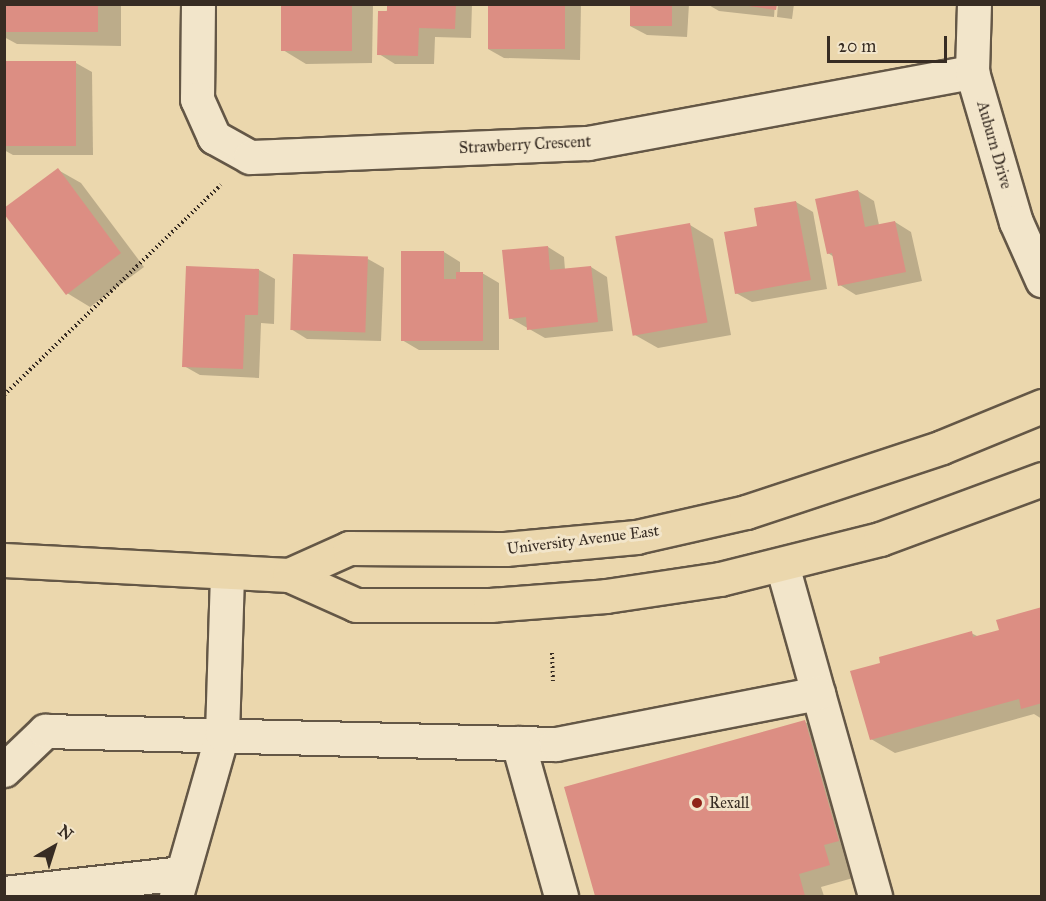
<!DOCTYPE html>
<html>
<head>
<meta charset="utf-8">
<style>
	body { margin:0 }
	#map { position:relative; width:1046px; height:901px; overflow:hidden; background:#ebd7ad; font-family:"IM FELL Great Primer",serif }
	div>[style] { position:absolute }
	.shadow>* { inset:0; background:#0003 }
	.building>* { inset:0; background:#dc8e83; transform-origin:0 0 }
	.path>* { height:4px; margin-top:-2px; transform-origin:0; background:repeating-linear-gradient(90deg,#372c23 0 1.5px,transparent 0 4.5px) }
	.roads { filter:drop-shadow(2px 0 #645746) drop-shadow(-2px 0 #645746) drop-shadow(0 2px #645746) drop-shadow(0 -2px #645746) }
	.minor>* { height:33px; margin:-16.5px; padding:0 16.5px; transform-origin:16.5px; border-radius:16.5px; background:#f2e5ca }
	.major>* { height:33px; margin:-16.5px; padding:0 16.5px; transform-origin:16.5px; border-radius:16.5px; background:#ebd7ad }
	.dots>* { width:16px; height:16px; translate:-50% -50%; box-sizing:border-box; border:3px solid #f2e5ca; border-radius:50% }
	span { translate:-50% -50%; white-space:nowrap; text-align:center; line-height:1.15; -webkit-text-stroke:6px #f2e5ca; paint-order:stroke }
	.street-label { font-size:16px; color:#372c23 }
	.poi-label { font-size:16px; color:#372c23 }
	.left { translate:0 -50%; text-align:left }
	.frame { position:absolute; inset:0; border:6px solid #372c23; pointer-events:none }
	.north { position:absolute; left:24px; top:817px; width:60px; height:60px; -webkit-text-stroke:4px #f2e5ca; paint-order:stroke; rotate:39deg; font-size:16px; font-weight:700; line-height:24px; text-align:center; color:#372c23 }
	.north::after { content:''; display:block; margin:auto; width:21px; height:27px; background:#372c23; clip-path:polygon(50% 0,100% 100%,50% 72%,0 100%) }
	.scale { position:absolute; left:827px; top:36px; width:120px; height:27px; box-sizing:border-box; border:3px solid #372c23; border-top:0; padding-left:8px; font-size:18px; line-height:21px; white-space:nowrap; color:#372c23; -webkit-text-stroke:4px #f2e5ca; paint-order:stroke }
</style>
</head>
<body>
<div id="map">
	<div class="shadow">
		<i style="clip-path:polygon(4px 4px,121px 4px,121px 46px,17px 44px,4px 37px)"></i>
		<i style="clip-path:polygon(282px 4px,373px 4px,372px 63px,306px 64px,283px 50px)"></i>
		<i style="clip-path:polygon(388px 4px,472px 4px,471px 38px,435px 37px,434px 64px,395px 64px,379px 54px)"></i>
		<i style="clip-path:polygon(489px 4px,581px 4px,580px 60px,504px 58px,488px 49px)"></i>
		<i style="clip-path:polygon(631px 4px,689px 4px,687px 37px,647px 35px,630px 26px)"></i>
		<i style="clip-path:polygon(707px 4px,775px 4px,774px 17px,719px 11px)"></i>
		<i style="clip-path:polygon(778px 4px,794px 4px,792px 19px,777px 17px)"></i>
		<i style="clip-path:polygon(886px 4px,905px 4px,904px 6px)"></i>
		<i style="clip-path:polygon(4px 62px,76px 63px,92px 72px,93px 155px,13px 155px,4px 150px)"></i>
		<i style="clip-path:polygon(58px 170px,81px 183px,144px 267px,90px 307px,67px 293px)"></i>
		<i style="clip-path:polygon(858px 191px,874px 201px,879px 225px,895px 222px,911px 232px,922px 281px,856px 295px,840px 285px,834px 257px,828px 253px)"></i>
		<i style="clip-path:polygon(796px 202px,813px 212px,827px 289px,752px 302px,736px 293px,759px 227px)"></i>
		<i style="clip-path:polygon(690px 225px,713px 239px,731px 335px,658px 348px,635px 335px)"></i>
		<i style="clip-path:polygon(548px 247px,564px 257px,565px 270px,591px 267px,607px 277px,613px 331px,545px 338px,510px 318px)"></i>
		<i style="clip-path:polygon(444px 252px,460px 262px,460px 273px,482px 273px,499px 283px,499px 350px,419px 350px,402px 340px)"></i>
		<i style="clip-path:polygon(368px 259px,384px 268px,381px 341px,307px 339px,291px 329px)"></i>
		<i style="clip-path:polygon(259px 270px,275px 279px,274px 324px,261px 323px,259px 378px,200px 375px,184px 366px)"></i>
		<i style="clip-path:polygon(1042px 609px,1042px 719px,1034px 714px,895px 753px,871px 739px,882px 664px,971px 633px,979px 637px,1001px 631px)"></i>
		<i style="clip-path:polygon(805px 722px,828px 735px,861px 854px,847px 858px,853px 878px,821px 887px,824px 896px,596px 896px,566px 788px)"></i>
	</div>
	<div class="building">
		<i style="left:4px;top:4px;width:94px;height:28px"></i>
		<i style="left:281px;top:4px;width:71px;height:47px"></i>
		<i style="clip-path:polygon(387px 4px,456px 4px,455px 29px,419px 28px,418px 56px,377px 55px,378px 11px,387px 11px)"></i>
		<i style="left:488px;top:4px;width:77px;height:45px"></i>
		<i style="left:630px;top:4px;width:42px;height:22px"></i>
		<i style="clip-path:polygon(735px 4px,777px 4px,776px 10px)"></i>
		<i style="left:4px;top:61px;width:72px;height:85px"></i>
		<i style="clip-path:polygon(58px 168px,121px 253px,66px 295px,4px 214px,4px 208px)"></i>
		<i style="clip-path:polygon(858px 190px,865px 227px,895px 221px,906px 272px,838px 286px,832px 253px,827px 254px,815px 199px)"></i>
		<i style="clip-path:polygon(796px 201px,811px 280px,735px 294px,724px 232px,757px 226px,754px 208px)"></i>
		<i style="left:690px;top:223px;width:101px;height:76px;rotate:80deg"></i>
		<i style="clip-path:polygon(548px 246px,550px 270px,591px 266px,598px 322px,527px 330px,526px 317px,509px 319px,502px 250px)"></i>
		<i style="clip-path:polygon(401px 251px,444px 251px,444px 279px,456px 279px,456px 272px,483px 272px,483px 341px,401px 341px)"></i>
		<i style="left:293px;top:254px;width:75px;height:76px;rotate:2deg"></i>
		<i style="clip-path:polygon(186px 266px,259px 269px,258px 315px,245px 315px,243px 369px,182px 367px)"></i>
		<i style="clip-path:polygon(1042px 607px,1042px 703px,1021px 709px,1019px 699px,870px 740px,850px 671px,880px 663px,879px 657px,972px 631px,973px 637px,999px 630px,996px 620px)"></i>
		<i style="clip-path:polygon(805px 720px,839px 841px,824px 845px,830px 865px,799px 874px,805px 896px,595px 896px,564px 787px)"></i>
	</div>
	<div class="path">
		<i style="left:4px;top:395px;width:302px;rotate:-44.1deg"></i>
		<i style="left:552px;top:653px;width:28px;rotate:88deg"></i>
	</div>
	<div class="roads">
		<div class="minor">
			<i style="left:198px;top:4px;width:95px;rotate:90.6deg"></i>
			<i style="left:197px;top:99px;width:42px;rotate:65.9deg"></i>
			<i style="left:214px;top:137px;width:41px;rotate:29.1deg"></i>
			<i style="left:250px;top:157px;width:338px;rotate:-2.4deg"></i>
			<i style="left:588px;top:143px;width:391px;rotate:-10.5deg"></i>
			<i style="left:974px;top:4px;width:68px;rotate:91.7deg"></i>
			<i style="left:972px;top:72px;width:156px;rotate:73.7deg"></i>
			<i style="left:1016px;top:222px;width:64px;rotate:65.9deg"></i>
			<i style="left:782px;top:565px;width:344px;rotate:74.3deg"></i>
			<i style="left:518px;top:743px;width:159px;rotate:74.3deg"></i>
			<i style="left:4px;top:770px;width:57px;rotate:-43.6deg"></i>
			<i style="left:45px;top:731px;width:511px;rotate:1.46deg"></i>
			<i style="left:556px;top:744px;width:267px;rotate:-11deg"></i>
			<i style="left:4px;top:893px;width:179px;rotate:-6.4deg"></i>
			<i style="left:176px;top:896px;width:168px;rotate:-74.1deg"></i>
			<i style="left:222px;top:734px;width:159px;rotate:-88.2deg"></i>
		</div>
		<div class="major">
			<i style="left:4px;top:560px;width:285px;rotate:3deg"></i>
			<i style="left:289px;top:575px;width:73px;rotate:24.1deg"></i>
			<i style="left:356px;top:605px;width:134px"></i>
			<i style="left:490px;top:605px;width:116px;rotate:-4.4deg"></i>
			<i style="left:606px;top:596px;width:115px;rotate:-8.5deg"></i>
			<i style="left:720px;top:579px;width:165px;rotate:-14deg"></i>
			<i style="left:880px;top:539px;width:173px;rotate:-20.3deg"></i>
			<i style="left:289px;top:575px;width:66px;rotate:-24.2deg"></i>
			<i style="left:349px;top:548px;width:156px;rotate:0.4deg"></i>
			<i style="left:505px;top:549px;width:132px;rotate:-5.2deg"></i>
			<i style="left:636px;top:537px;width:113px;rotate:-12.8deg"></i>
			<i style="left:746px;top:512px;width:206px;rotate:-18.3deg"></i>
			<i style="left:942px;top:447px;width:108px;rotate:-22.3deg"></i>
		</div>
	</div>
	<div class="dots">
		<i style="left:697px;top:803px;background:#8f2418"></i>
	</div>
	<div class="street-label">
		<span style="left:525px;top:145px;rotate:-3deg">Strawberry Crescent</span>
		<span style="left:994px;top:145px;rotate:74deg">Auburn Drive</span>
		<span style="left:583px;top:540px;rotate:-7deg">University Avenue East</span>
	</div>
	<div class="poi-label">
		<span class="left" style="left:709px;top:803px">Rexall</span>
	</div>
	<div class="frame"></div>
	<div class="north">N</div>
	<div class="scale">20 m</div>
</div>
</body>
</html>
